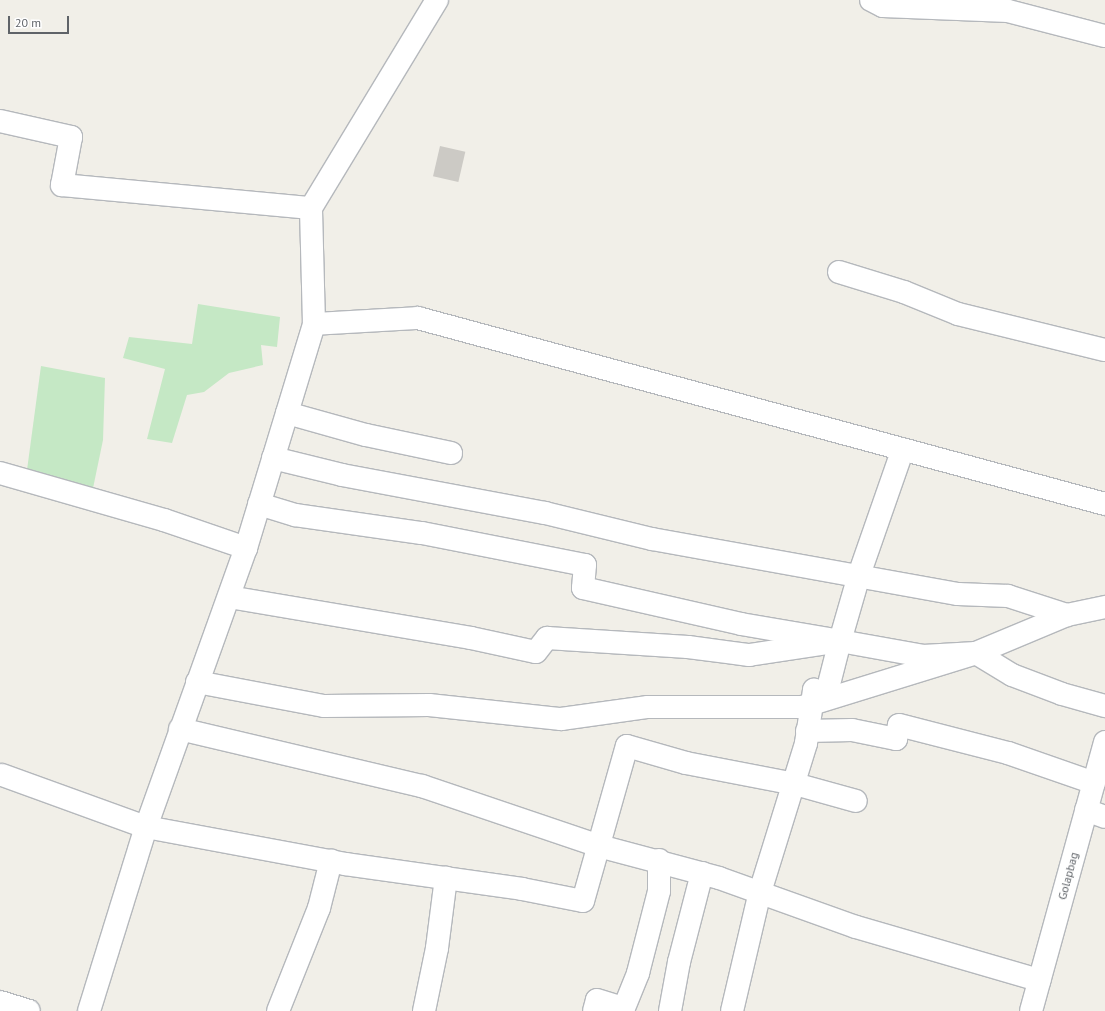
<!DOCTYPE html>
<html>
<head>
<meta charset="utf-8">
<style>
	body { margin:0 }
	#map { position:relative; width:1105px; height:1011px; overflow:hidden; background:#f1efe8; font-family:"PT Sans",sans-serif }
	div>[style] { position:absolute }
	.green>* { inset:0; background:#c5e8c5 }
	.building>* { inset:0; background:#cccac5; transform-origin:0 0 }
	.roads { filter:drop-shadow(1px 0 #b5b8bc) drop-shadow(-1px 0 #b5b8bc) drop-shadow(0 1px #b5b8bc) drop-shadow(0 -1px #b5b8bc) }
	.minor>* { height:22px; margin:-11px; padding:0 11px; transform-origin:11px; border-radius:11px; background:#fff }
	span { translate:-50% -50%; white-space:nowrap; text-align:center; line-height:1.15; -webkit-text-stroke:3px #fff; paint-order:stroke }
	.street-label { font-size:12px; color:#5f6368 }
	.scale { position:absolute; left:8px; top:16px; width:61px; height:18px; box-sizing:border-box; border:2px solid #5f6368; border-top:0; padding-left:5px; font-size:12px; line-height:14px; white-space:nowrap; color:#5f6368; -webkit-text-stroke:3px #fff; paint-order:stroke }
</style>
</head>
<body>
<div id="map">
	<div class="green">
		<i style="clip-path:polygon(198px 304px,280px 317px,277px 347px,261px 345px,263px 365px,229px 373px,204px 392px,187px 395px,172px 443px,147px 439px,165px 369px,123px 358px,129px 337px,192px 344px)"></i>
		<i style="clip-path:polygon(41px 366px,105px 378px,103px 440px,92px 493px,27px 470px)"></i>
	</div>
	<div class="building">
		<i style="left:440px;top:146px;width:26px;height:31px;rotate:13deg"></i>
	</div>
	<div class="roads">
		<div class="minor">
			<i style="left:871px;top:0;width:13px;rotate:27deg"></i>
			<i style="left:883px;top:6px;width:125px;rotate:2.3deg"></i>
			<i style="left:1008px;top:11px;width:100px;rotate:14.5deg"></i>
			<i style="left:0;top:121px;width:73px;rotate:12.7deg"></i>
			<i style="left:71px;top:137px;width:49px;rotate:100.6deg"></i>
			<i style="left:62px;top:185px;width:250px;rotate:5.3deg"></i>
			<i style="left:839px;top:272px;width:68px;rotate:17.1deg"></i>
			<i style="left:904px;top:292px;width:58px;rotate:22.2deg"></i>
			<i style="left:958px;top:314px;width:151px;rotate:13.8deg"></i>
			<i style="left:314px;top:324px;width:104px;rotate:-3.3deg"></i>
			<i style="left:418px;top:318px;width:712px;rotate:15.15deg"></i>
			<i style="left:287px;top:413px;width:82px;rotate:15.6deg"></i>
			<i style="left:366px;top:435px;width:87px;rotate:12deg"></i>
			<i style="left:273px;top:458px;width:71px;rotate:13.8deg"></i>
			<i style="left:342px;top:475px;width:207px;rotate:10.6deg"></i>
			<i style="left:545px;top:513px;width:110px;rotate:13.7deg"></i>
			<i style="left:652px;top:539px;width:311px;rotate:10.2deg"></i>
			<i style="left:958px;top:594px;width:50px;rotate:2.3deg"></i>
			<i style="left:1008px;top:596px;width:62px;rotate:17.9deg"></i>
			<i style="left:0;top:473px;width:171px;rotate:16deg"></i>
			<i style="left:164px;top:520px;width:87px;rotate:18.9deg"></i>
			<i style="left:259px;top:504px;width:38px;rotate:17deg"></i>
			<i style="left:295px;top:515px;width:128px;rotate:8.1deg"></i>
			<i style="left:422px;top:533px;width:166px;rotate:11.1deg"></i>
			<i style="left:585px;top:565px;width:23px;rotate:95deg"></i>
			<i style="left:583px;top:588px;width:162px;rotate:12.8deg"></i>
			<i style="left:741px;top:624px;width:100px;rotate:9.7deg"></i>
			<i style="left:840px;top:641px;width:69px;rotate:-73.9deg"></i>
			<i style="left:859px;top:575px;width:133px;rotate:-70.8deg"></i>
			<i style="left:229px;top:597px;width:245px;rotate:9.6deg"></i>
			<i style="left:471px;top:638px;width:66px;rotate:12.2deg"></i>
			<i style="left:536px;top:652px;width:18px;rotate:-52deg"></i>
			<i style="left:547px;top:638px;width:141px;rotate:3.7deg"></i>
			<i style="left:688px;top:647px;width:62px;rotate:7.5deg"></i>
			<i style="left:749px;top:655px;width:92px;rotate:-8.7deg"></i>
			<i style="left:840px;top:641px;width:84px;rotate:10.2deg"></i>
			<i style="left:923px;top:656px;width:53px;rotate:-3.2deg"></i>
			<i style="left:976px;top:653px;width:42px;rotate:31.4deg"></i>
			<i style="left:1012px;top:675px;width:53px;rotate:20.8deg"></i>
			<i style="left:1062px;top:694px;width:45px;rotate:15.6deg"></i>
			<i style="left:197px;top:682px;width:129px;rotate:10.7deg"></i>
			<i style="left:324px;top:706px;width:105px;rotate:-0.5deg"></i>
			<i style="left:429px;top:705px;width:133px;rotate:6.1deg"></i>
			<i style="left:561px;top:719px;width:88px;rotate:-7.9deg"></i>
			<i style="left:648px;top:707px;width:154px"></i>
			<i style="left:802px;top:707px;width:182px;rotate:-17.2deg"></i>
			<i style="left:976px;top:653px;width:99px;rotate:-22.7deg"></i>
			<i style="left:1067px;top:615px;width:39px;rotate:-12deg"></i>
			<i style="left:180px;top:729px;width:249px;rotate:13.3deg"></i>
			<i style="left:422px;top:786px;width:187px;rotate:18.7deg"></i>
			<i style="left:599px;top:846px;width:124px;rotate:14.9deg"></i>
			<i style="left:719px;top:878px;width:145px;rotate:19.7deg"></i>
			<i style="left:856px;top:927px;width:191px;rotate:16.2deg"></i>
			<i style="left:807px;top:731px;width:45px;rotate:-1.3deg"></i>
			<i style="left:852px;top:730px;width:45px;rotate:11.6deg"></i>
			<i style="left:896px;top:739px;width:14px;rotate:-78deg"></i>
			<i style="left:899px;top:725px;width:113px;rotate:14.4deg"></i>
			<i style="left:1008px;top:753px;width:91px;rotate:19.2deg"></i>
			<i style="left:2px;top:775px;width:153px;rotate:19.9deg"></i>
			<i style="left:146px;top:827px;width:202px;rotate:10.5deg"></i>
			<i style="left:345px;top:864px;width:179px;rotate:8deg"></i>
			<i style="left:522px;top:889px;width:62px;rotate:11.1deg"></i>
			<i style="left:583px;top:901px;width:161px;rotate:-74.2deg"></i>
			<i style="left:627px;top:746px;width:61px;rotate:16.1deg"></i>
			<i style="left:686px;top:763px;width:111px;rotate:10.9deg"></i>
			<i style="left:795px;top:784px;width:63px;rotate:15.6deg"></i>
			<i style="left:1086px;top:810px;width:20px;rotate:20deg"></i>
			<i style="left:0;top:1002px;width:30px;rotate:17deg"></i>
			<i style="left:89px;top:1011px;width:193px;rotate:-72.8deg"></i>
			<i style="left:146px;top:827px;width:296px;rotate:-70.3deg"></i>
			<i style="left:246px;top:548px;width:234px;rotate:-73.1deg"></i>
			<i style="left:314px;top:324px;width:116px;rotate:-91.5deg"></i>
			<i style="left:311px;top:208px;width:243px;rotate:-58.8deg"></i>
			<i style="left:278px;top:1011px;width:111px;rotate:-68.3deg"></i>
			<i style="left:319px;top:908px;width:49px;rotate:-75.7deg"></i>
			<i style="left:424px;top:1011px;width:64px;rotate:-78.3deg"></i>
			<i style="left:437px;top:948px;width:71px;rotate:-82.7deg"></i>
			<i style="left:594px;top:1011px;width:11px;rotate:-75deg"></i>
			<i style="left:597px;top:1000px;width:28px;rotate:17deg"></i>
			<i style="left:624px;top:1008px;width:38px;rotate:-68deg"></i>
			<i style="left:638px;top:973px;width:85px;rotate:-75.6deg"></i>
			<i style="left:659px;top:891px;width:31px;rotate:-90deg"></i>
			<i style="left:670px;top:1011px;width:50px;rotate:-79.6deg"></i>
			<i style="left:679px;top:962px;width:92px;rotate:-75.5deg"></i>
			<i style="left:732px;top:1011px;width:122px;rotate:-76.8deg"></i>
			<i style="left:760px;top:892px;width:156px;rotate:-72.8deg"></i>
			<i style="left:806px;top:743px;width:54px;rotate:-81.4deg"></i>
			<i style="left:814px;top:690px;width:11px;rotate:22deg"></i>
			<i style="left:824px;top:694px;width:7px;rotate:-56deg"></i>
			<i style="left:828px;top:688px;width:49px;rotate:-75.7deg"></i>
			<i style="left:1031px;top:1011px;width:279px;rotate:-74.6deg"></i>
		</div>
	</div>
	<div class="street-label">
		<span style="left:1068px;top:876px;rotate:-75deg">Golapbag</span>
	</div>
	<div class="scale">20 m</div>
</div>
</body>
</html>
